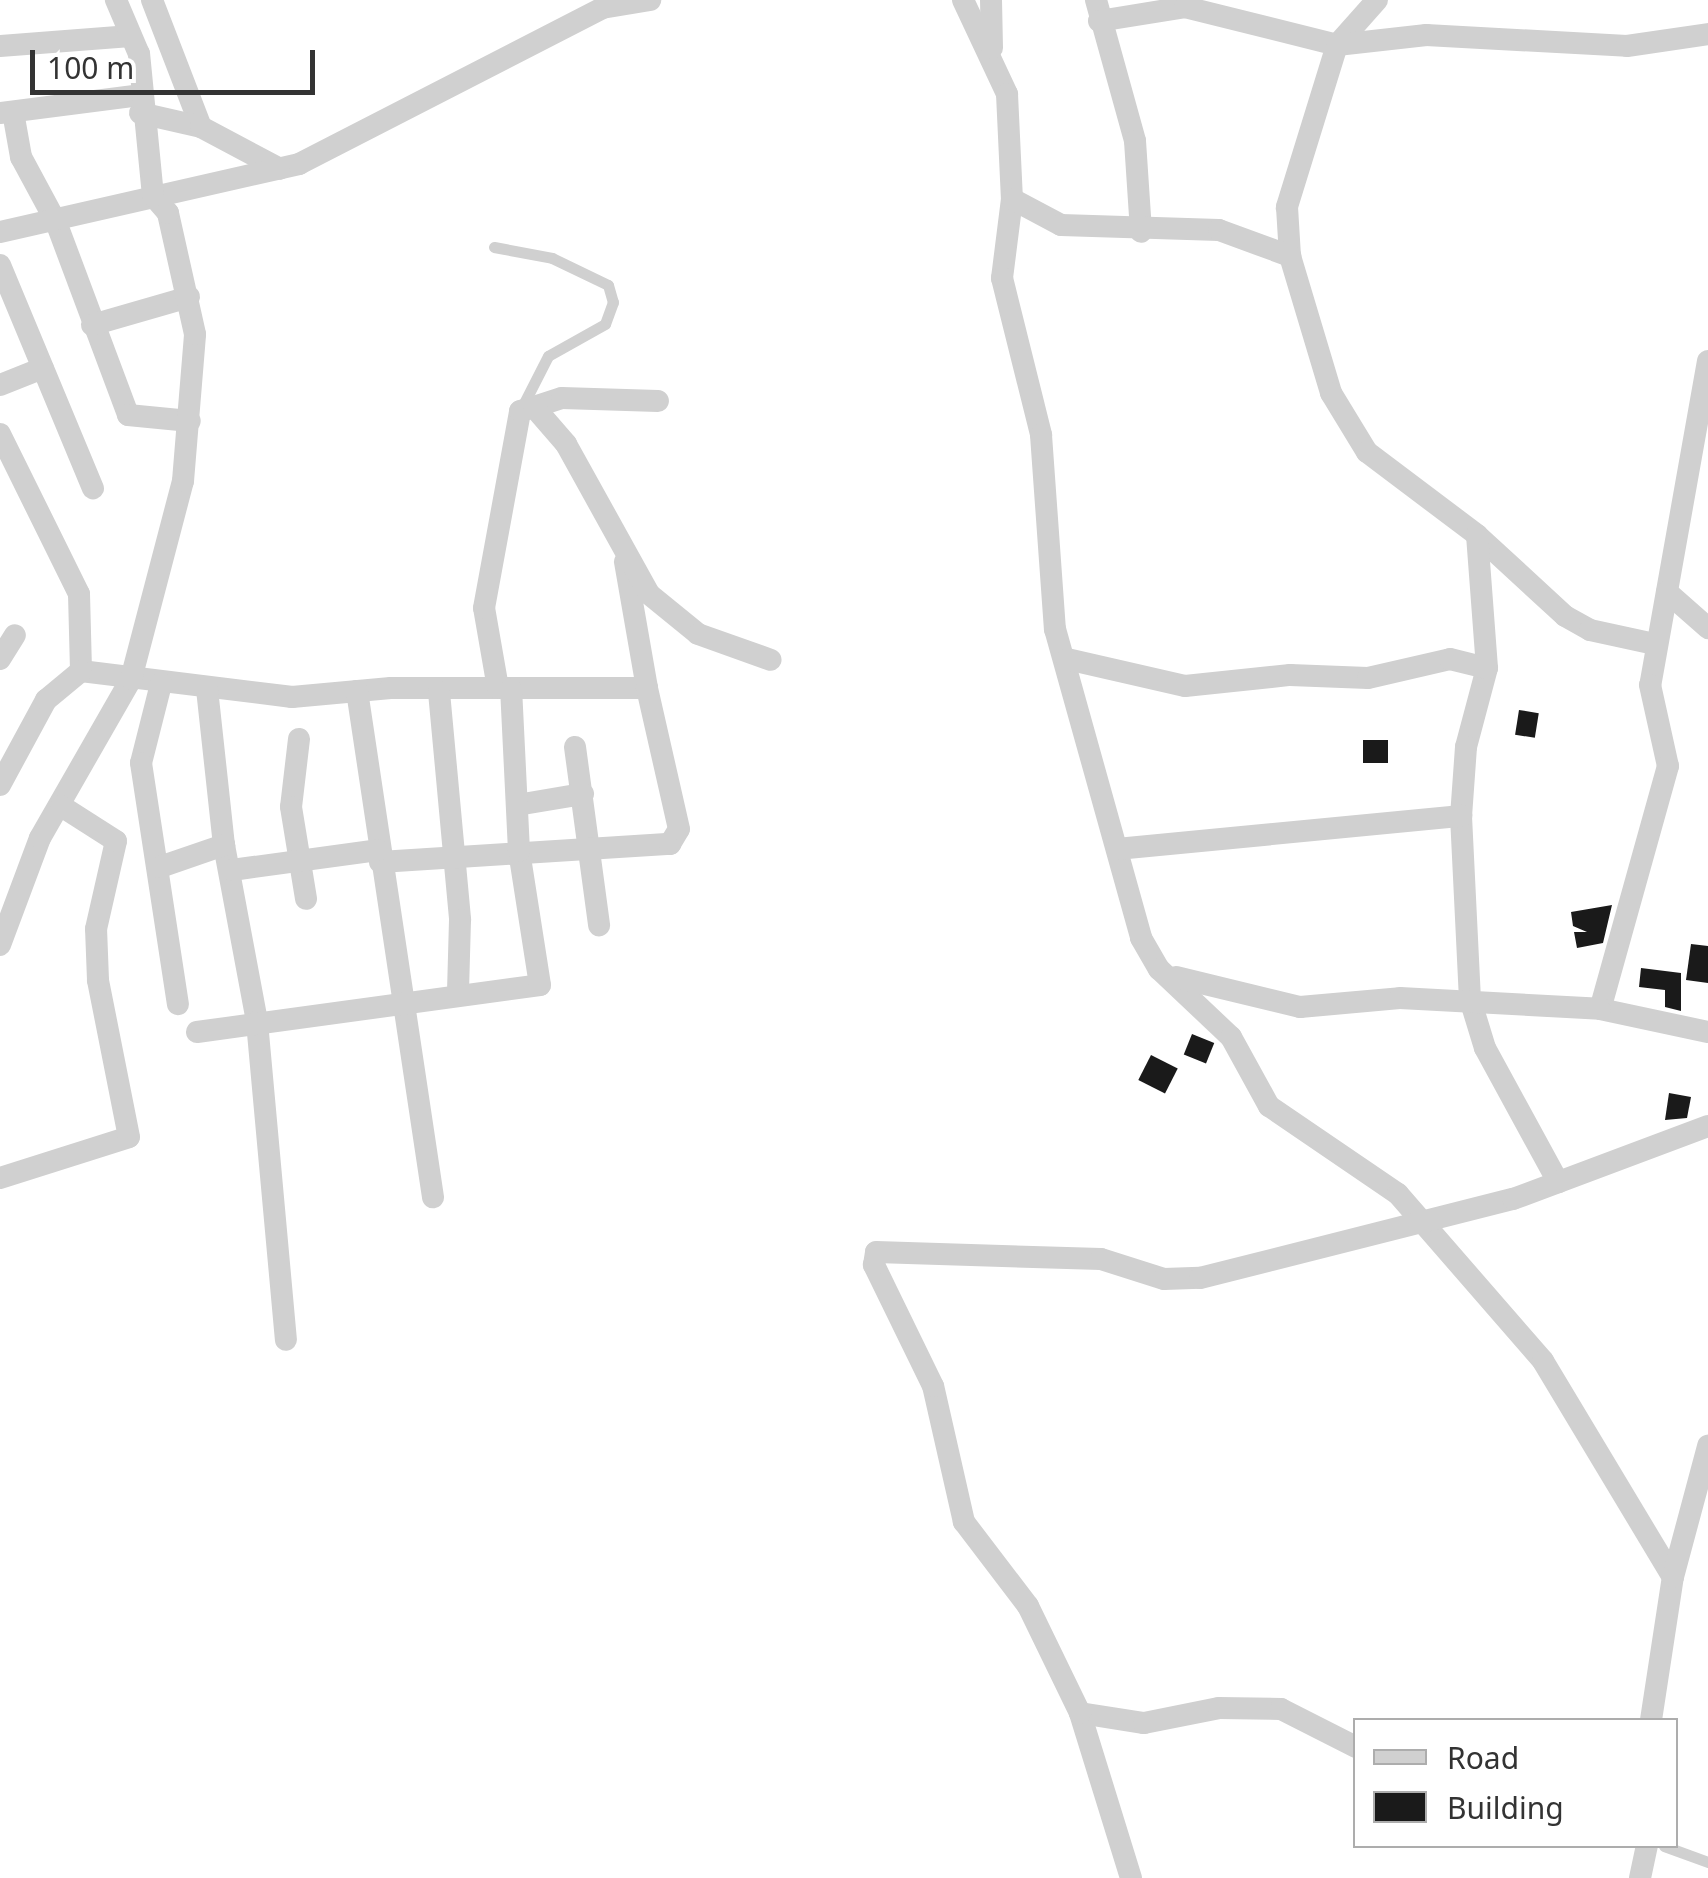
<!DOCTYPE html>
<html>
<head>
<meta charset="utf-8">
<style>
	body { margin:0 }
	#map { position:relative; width:1708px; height:1878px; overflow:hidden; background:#fff; font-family:"Noto Sans",sans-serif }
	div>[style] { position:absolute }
	.building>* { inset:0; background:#1a1a1a; transform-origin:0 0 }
	.lane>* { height:11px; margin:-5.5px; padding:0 5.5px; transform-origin:5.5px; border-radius:5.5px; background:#d0d0d0 }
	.street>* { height:22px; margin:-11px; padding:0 11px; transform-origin:11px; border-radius:11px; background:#d0d0d0 }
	span { translate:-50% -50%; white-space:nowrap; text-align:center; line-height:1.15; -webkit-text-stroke:10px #fff; paint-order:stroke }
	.legend { position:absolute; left:1353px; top:1718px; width:325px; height:130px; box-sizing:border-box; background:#fff; border:2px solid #adadad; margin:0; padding:12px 18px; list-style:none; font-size:30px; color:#333 }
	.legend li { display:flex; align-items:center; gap:20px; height:50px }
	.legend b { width:50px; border:2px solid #adadad }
	.scale { position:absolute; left:30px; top:50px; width:285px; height:45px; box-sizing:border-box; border:5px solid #333; border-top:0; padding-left:12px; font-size:30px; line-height:35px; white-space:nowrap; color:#333; -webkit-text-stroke:8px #fff; paint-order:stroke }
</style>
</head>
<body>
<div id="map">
	<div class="building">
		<i style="left:1519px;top:710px;width:20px;height:25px;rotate:9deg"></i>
		<i style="left:1363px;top:740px;width:25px;height:23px"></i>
		<i style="clip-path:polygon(1612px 905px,1603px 943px,1577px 948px,1574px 932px,1587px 932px,1573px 926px,1571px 912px)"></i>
		<i style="clip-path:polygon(1691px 944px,1708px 946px,1708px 983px,1686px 980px)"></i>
		<i style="clip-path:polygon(1641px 968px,1681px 973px,1681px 1011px,1665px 1007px,1665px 990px,1639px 987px)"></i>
		<i style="left:1192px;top:1034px;width:24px;height:22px;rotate:22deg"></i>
		<i style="left:1151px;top:1055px;width:30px;height:28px;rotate:27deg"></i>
		<i style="clip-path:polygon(1669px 1093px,1691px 1097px,1687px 1118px,1665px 1120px)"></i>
	</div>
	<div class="lane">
		<i style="left:494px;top:247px;width:59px;rotate:10.7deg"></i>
		<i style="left:552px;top:258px;width:62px;rotate:25.7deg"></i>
		<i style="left:608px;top:285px;width:18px;rotate:74deg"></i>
		<i style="left:613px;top:302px;width:23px;rotate:110deg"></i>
		<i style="left:605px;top:324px;width:65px;rotate:150.7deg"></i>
		<i style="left:548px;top:356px;width:57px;rotate:117deg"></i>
		<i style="left:1664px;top:1846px;width:47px;rotate:20deg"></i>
	</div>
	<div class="street">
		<i style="left:152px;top:0;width:136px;rotate:68.9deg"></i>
		<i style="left:963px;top:0;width:104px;rotate:64.9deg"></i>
		<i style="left:1007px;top:94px;width:105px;rotate:87.3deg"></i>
		<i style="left:1012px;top:199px;width:80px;rotate:97.2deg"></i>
		<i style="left:1002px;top:278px;width:162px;rotate:76deg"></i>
		<i style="left:1041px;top:435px;width:195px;rotate:85.9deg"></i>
		<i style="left:1055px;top:629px;width:321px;rotate:74.4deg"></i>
		<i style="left:1141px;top:938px;width:36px;rotate:60deg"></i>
		<i style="left:1159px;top:969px;width:99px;rotate:43.4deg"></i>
		<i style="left:1231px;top:1037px;width:79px;rotate:61.2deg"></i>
		<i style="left:1269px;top:1106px;width:156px;rotate:34.3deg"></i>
		<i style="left:1398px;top:1194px;width:221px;rotate:49deg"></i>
		<i style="left:1543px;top:1361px;width:252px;rotate:59deg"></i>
		<i style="left:991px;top:0;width:48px;rotate:88.8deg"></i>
		<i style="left:1096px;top:0;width:146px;rotate:74.5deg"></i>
		<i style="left:1135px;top:141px;width:91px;rotate:86.2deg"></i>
		<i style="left:1377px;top:0;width:60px;rotate:131.6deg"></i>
		<i style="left:1337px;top:45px;width:170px;rotate:107.2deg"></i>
		<i style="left:1287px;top:207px;width:49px;rotate:86.5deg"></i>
		<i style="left:1290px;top:256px;width:143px;rotate:73.3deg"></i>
		<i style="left:1331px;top:393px;width:69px;rotate:58.6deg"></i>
		<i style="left:1367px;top:452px;width:138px;rotate:37deg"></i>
		<i style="left:1477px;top:535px;width:120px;rotate:42.6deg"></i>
		<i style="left:1565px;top:616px;width:29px;rotate:29deg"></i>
		<i style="left:1590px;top:630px;width:66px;rotate:12.2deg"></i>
		<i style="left:1099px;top:21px;width:87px;rotate:-9.2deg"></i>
		<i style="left:1185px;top:7px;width:157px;rotate:14deg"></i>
		<i style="left:1337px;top:45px;width:90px;rotate:-6.4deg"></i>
		<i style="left:1426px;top:35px;width:201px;rotate:3.1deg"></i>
		<i style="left:1627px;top:46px;width:82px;rotate:-8.4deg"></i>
		<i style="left:0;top:46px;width:131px;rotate:-4.4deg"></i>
		<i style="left:13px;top:112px;width:46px;rotate:79.9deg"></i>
		<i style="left:21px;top:157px;width:74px;rotate:61.7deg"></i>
		<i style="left:56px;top:222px;width:206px;rotate:69.5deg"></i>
		<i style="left:128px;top:415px;width:62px;rotate:5.5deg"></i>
		<i style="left:0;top:113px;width:141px;rotate:-7.3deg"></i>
		<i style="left:140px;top:113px;width:63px;rotate:12.9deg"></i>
		<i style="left:201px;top:127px;width:89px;rotate:28deg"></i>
		<i style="left:1012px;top:199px;width:55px;rotate:28deg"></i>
		<i style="left:1061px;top:225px;width:158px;rotate:1.8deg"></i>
		<i style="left:1219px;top:230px;width:76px;rotate:20.1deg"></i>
		<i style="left:0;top:232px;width:307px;rotate:-12.8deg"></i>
		<i style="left:299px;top:164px;width:341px;rotate:-27.2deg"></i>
		<i style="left:602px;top:8px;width:49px;rotate:-9.5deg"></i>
		<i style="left:0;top:265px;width:242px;rotate:67.4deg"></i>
		<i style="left:92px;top:325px;width:101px;rotate:-16.1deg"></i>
		<i style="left:1708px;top:361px;width:329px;rotate:100.1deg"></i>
		<i style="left:1650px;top:685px;width:83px;rotate:77.5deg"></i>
		<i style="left:1668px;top:766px;width:252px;rotate:105.6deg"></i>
		<i style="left:1600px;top:1009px;width:110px;rotate:12deg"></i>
		<i style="left:0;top:385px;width:46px;rotate:-21.6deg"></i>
		<i style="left:534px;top:407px;width:29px;rotate:-18deg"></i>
		<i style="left:562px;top:398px;width:96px;rotate:1.8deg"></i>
		<i style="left:0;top:434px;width:178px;rotate:63.7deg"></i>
		<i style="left:79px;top:594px;width:77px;rotate:88.5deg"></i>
		<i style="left:81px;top:671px;width:213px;rotate:7deg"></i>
		<i style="left:292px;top:697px;width:99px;rotate:-5.2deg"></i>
		<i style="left:391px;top:688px;width:256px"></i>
		<i style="left:647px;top:688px;width:128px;rotate:-99.9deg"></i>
		<i style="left:1477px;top:535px;width:133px;rotate:85.7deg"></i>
		<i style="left:1487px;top:668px;width:82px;rotate:104.9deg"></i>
		<i style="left:1466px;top:747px;width:69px;rotate:94.1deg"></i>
		<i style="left:1461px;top:816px;width:183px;rotate:87.2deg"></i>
		<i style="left:1470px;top:999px;width:51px;rotate:73deg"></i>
		<i style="left:1485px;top:1048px;width:153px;rotate:61.4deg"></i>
		<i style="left:1667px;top:592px;width:55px;rotate:41.3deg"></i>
		<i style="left:0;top:659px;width:28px;rotate:-58deg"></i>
		<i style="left:1067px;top:659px;width:121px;rotate:12.9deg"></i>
		<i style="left:1185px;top:686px;width:106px;rotate:-6deg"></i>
		<i style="left:1290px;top:675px;width:78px;rotate:2.2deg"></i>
		<i style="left:1368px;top:678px;width:84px;rotate:-13deg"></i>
		<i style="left:1450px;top:659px;width:38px;rotate:14deg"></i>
		<i style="left:161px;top:684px;width:81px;rotate:104.2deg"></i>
		<i style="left:141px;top:763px;width:244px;rotate:81.3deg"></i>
		<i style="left:498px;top:688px;width:81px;rotate:-99.9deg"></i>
		<i style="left:484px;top:608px;width:200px;rotate:-79.6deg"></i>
		<i style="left:520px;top:411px;width:15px;rotate:-16deg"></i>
		<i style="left:534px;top:407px;width:49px;rotate:49.1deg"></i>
		<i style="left:566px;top:444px;width:171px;rotate:61deg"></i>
		<i style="left:649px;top:594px;width:63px;rotate:39.2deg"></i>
		<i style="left:698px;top:634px;width:77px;rotate:19.6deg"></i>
		<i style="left:207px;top:689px;width:157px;rotate:83.8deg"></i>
		<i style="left:224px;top:845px;width:180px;rotate:79.4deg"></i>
		<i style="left:257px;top:1022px;width:319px;rotate:84.8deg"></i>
		<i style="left:357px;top:691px;width:512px;rotate:81.46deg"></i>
		<i style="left:439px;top:692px;width:229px;rotate:84.7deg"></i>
		<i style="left:460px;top:920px;width:72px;rotate:91.6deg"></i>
		<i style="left:299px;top:739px;width:68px;rotate:96.7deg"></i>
		<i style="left:291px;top:807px;width:93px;rotate:80.7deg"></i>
		<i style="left:575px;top:747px;width:180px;rotate:82.3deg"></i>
		<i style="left:0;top:785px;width:97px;rotate:-61.6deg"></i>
		<i style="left:46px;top:700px;width:45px;rotate:-39.6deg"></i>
		<i style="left:517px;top:805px;width:67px;rotate:-9.5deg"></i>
		<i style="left:1117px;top:849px;width:346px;rotate:-5.5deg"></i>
		<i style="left:380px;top:862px;width:291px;rotate:-3.6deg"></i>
		<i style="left:670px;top:844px;width:17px;rotate:-59deg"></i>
		<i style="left:679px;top:829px;width:145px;rotate:-102.8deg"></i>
		<i style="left:160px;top:867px;width:68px;rotate:-19deg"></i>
		<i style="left:232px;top:870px;width:147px;rotate:-7.8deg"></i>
		<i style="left:0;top:945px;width:114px;rotate:-69.5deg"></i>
		<i style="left:40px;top:838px;width:183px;rotate:-60.2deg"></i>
		<i style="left:131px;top:679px;width:205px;rotate:-75.3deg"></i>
		<i style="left:183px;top:481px;width:147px;rotate:-85.3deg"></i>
		<i style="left:195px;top:334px;width:124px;rotate:-102.6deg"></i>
		<i style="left:168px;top:213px;width:23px;rotate:-131deg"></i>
		<i style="left:153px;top:196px;width:143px;rotate:-95.6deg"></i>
		<i style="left:139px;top:54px;width:59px;rotate:-113.1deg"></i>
		<i style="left:1176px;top:977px;width:128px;rotate:13.6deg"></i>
		<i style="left:1300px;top:1007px;width:100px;rotate:-5.1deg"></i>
		<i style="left:1400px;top:998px;width:200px;rotate:3.1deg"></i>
		<i style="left:197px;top:1032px;width:346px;rotate:-7.8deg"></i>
		<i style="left:540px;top:985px;width:136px;rotate:-98.9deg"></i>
		<i style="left:519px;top:851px;width:162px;rotate:-92.8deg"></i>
		<i style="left:0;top:1178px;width:135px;rotate:-17.6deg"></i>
		<i style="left:129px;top:1137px;width:160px;rotate:-101.2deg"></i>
		<i style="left:98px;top:980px;width:51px;rotate:-92.2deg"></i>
		<i style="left:96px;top:929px;width:90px;rotate:-77.2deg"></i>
		<i style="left:116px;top:841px;width:65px;rotate:-147.5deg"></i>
		<i style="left:1080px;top:1713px;width:65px;rotate:8.9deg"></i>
		<i style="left:1144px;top:1723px;width:76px;rotate:-11.3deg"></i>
		<i style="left:1219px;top:1708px;width:62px;rotate:0.9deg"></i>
		<i style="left:1281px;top:1709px;width:84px;rotate:26.9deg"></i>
		<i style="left:1651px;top:1720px;width:145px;rotate:-81.3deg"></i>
		<i style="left:1673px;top:1577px;width:136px;rotate:-75deg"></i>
		<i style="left:1131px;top:1878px;width:173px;rotate:-107.2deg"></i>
		<i style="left:1080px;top:1713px;width:119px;rotate:-115.9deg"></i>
		<i style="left:1028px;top:1606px;width:106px;rotate:-127.3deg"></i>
		<i style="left:964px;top:1522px;width:139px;rotate:-102.8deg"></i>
		<i style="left:933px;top:1386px;width:135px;rotate:-116deg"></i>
		<i style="left:874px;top:1265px;width:13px;rotate:-81deg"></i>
		<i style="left:876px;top:1252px;width:225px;rotate:1.8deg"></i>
		<i style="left:1101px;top:1259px;width:66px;rotate:17.6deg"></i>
		<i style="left:1164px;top:1279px;width:36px;rotate:-2deg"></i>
		<i style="left:1200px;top:1278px;width:323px;rotate:-14.2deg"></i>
		<i style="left:1513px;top:1199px;width:208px;rotate:-20.5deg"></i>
		<i style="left:1640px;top:1878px;width:33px;rotate:-78deg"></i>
	</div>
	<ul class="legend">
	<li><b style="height:12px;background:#d0d0d0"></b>Road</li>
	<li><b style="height:28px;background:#1a1a1a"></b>Building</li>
	</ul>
	<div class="scale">100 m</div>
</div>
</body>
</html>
